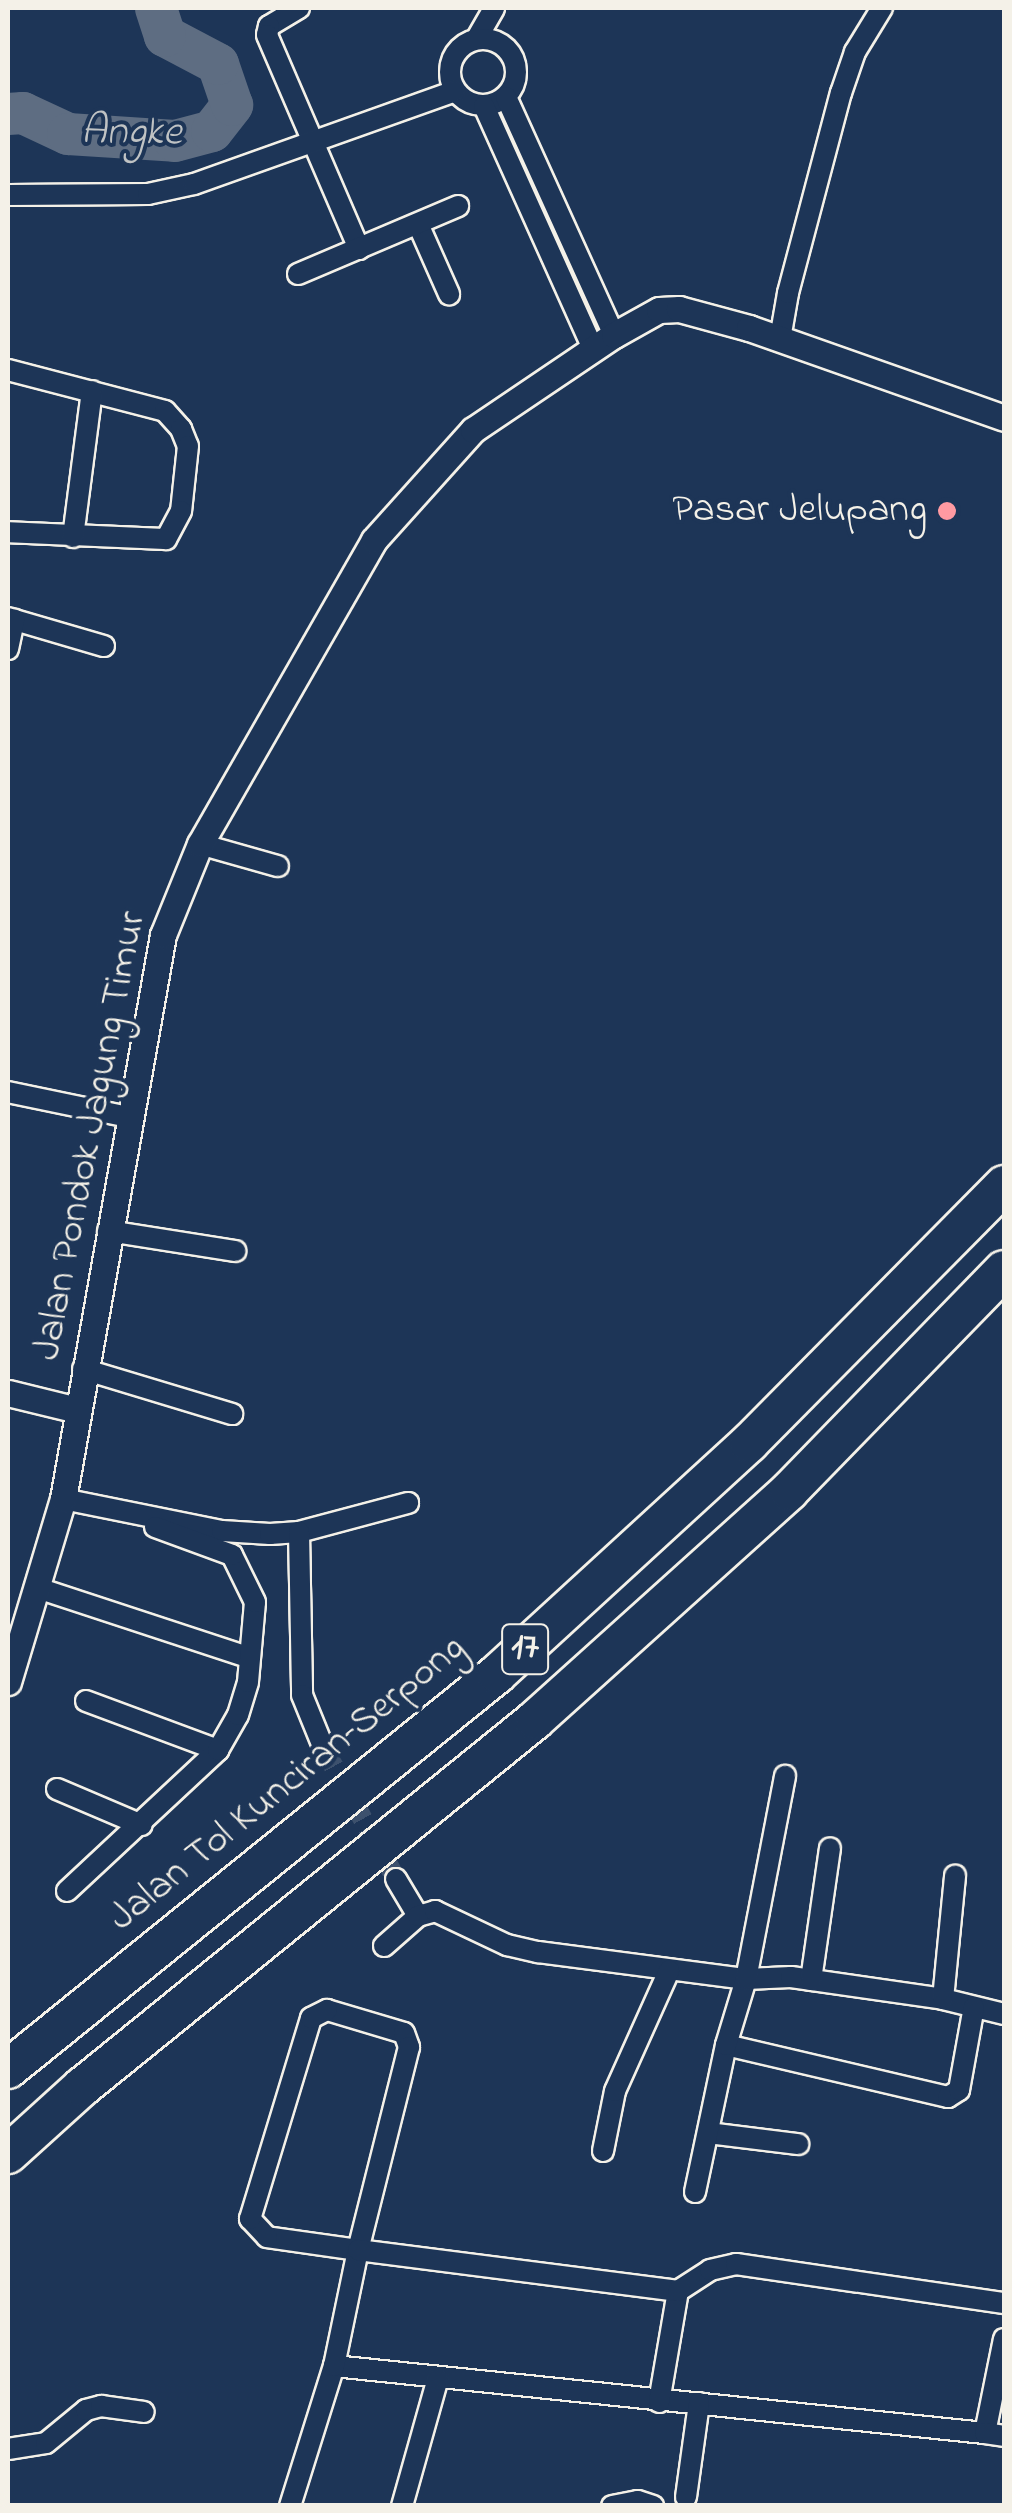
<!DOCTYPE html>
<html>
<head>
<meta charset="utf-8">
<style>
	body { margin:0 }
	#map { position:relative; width:1012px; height:2513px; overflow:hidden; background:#1d3557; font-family:"Indie Flower",sans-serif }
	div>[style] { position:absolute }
	.river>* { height:42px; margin:-21px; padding:0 21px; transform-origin:21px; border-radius:21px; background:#5e6d82 }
	.minor-tunnel>* { height:20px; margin-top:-10px; transform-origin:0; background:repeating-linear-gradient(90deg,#3d516d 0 20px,transparent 0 30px) }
	.roads { filter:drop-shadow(2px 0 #f4f1e8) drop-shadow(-2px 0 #f4f1e8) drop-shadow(0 2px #f4f1e8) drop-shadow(0 -2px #f4f1e8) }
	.minor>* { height:20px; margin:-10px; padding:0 10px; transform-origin:10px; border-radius:10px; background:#1d3557 }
	.minor>.ring { margin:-10px; padding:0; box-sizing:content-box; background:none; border:20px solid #1d3557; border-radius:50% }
	.tertiary>* { height:25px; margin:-12.5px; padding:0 12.5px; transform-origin:12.5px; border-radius:12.5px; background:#1d3557 }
	.motorway>* { height:38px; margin:-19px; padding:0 19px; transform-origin:19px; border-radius:19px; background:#1d3557 }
	.dots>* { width:28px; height:28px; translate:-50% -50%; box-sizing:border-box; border:5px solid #1d3557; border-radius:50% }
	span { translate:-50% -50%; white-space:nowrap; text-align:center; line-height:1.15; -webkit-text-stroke:8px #1d3557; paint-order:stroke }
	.shield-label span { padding:2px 8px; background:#1d3557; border:2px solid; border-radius:8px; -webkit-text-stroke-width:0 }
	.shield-label { font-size:38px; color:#f4f1e8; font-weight:700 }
	.poi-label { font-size:40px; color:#f4f1e8 }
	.right { translate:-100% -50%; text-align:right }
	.street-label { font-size:40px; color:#f4f1e8 }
	.water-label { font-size:42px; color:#c0c3c4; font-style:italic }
	.frame { position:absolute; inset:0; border:10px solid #f4f1e8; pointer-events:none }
</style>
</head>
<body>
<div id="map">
	<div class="river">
		<i style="left:8px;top:114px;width:15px;rotate:-4deg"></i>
		<i style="left:23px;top:113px;width:50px;rotate:25deg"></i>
		<i style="left:68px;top:134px;width:107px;rotate:3.7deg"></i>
		<i style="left:175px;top:141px;width:38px;rotate:-15deg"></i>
		<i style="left:212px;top:131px;width:33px;rotate:-52deg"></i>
		<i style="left:232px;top:105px;width:43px;rotate:-108.9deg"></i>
		<i style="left:218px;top:64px;width:60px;rotate:-152.2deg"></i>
		<i style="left:165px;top:36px;width:29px;rotate:-108deg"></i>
	</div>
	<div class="minor-tunnel">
		<i style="left:324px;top:1749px;width:149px;rotate:61deg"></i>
	</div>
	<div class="roads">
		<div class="minor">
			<i style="left:299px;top:8px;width:35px;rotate:149deg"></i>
			<i style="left:269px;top:26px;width:9px;rotate:103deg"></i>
			<i style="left:267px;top:35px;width:233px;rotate:66.7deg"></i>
			<i style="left:477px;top:38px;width:34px;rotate:-60deg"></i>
			<i class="ring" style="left:450px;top:39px;width:46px;height:46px"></i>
			<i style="left:506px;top:97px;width:261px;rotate:65.6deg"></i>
			<i style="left:484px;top:106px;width:266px;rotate:65.8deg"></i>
			<i style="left:8px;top:195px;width:140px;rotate:-0.4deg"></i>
			<i style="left:148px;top:194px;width:47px;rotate:-12.3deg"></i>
			<i style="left:194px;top:184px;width:277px;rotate:-19.6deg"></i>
			<i style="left:418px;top:224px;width:77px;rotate:66.1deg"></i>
			<i style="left:298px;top:274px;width:174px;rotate:-23deg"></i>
			<i style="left:780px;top:339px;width:47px;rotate:-80.1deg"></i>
			<i style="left:788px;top:293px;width:207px;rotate:-75.2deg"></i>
			<i style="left:841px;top:93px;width:43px;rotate:-71.1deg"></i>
			<i style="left:855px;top:52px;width:52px;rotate:-58.5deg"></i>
			<i style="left:8px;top:370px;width:162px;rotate:14.6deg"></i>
			<i style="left:165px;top:411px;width:24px;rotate:48deg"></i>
			<i style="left:181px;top:429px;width:18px;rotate:68deg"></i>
			<i style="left:188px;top:446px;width:65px;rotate:96.1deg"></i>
			<i style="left:181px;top:511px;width:32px;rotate:118deg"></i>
			<i style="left:166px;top:539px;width:158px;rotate:-177.5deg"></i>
			<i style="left:73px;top:537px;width:147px;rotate:-82.6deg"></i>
			<i style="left:8px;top:618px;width:100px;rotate:16.3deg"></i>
			<i style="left:8px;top:649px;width:30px;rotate:-78deg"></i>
			<i style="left:200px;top:844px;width:81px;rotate:15.8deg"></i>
			<i style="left:8px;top:1092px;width:124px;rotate:11.7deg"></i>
			<i style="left:108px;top:1231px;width:129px;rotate:8.9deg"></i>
			<i style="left:83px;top:1369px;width:156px;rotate:16.8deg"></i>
			<i style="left:63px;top:1499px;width:162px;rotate:11.4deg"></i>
			<i style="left:222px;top:1531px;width:48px;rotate:3.6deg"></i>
			<i style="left:270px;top:1534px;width:29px;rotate:-4deg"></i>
			<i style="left:299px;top:1532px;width:113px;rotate:-14.9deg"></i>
			<i style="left:299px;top:1532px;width:163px;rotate:88.9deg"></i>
			<i style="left:302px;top:1695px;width:58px;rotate:67.8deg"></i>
			<i style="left:38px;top:1588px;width:221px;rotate:18.2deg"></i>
			<i style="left:86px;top:1701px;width:141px;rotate:20.4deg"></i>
			<i style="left:57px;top:1789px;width:92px;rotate:23deg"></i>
			<i style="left:396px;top:1879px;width:43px;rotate:59.3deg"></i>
			<i style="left:67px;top:1891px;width:207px;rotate:-43deg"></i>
			<i style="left:218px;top:1750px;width:40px;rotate:-60.3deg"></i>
			<i style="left:238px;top:1715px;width:34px;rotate:-73deg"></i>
			<i style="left:248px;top:1682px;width:80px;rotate:-85deg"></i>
			<i style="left:255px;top:1602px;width:52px;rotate:-116.1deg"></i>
			<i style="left:232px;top:1555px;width:82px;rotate:-160deg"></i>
			<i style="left:384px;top:1946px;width:45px;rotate:-41.4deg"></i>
			<i style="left:418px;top:1916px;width:18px;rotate:-16deg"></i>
			<i style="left:435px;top:1911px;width:80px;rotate:25.3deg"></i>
			<i style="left:507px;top:1945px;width:32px;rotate:13deg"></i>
			<i style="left:538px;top:1952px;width:210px;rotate:7.4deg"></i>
			<i style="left:746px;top:1979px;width:45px;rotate:-2.5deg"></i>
			<i style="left:791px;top:1977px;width:154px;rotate:8.2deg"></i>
			<i style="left:943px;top:1999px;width:63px;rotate:13.8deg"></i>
			<i style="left:811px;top:1980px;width:133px;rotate:-81.8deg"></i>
			<i style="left:943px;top:1999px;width:124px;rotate:-84.4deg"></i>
			<i style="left:327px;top:2010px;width:80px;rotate:16.6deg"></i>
			<i style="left:404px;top:2033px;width:15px;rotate:70deg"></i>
			<i style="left:409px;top:2047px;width:209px;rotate:104.1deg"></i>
			<i style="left:358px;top:2250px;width:92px;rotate:-171.9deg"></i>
			<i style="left:267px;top:2237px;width:25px;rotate:-133deg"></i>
			<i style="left:250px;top:2219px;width:210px;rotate:-73.1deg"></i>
			<i style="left:311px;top:2018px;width:18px;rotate:-27deg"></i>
			<i style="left:726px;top:2045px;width:228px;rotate:13.2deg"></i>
			<i style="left:948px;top:2097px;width:13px;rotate:-32deg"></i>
			<i style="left:959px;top:2090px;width:84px;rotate:-79.8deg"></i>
			<i style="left:708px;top:2133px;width:91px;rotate:7deg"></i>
			<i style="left:603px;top:2151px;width:61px;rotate:-78.7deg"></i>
			<i style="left:615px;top:2091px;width:132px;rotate:-65.8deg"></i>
			<i style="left:695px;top:2192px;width:150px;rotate:-78.1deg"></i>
			<i style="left:726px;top:2045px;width:69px;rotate:-73.1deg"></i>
			<i style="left:746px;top:1979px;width:207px;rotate:-79.1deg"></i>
			<i style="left:334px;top:2366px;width:654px;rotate:5.88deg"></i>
			<i style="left:985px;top:2433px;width:96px;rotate:-78.6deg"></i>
			<i style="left:659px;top:2402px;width:113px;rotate:-80.3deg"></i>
			<i style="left:985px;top:2433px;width:19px;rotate:9deg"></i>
			<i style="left:8px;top:2449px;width:38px;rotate:-9deg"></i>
			<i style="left:46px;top:2443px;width:52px;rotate:-39.5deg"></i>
			<i style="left:86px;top:2410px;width:16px;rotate:-15deg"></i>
			<i style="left:101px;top:2406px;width:43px;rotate:7.9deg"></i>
			<i style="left:686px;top:2497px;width:95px;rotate:-82.1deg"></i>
			<i style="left:290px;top:2506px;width:147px;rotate:-72.6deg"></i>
			<i style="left:334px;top:2366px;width:118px;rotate:-78.3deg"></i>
			<i style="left:358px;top:2250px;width:323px;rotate:7.3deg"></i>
			<i style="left:678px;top:2291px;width:38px;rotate:-33deg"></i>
			<i style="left:710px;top:2270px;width:27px;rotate:-13deg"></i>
			<i style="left:736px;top:2264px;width:271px;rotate:8.3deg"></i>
			<i style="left:402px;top:2506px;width:133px;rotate:-74.3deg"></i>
			<i style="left:612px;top:2506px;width:26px;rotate:-11deg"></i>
			<i style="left:638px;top:2501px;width:16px;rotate:18deg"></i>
		</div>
		<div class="tertiary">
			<i style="left:8px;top:1393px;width:71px;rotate:13.8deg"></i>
			<i style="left:8px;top:1682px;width:191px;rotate:-73.3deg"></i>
			<i style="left:63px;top:1499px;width:573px;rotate:-79.95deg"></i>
			<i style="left:163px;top:935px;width:98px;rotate:-67.9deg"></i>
			<i style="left:200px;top:844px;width:350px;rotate:-60.2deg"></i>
			<i style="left:374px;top:540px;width:148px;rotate:-48deg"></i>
			<i style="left:473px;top:430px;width:170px;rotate:-34deg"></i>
			<i style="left:614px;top:335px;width:51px;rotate:-29.1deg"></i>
			<i style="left:659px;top:310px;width:20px;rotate:-3deg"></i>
			<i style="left:679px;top:309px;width:73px;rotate:15.2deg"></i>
			<i style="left:749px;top:328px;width:270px;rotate:19.4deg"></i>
		</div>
		<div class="motorway">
			<i style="left:8px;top:2069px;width:629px;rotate:-38.93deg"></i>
			<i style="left:497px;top:1674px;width:342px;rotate:-42.5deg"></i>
			<i style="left:749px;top:1443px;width:363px;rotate:-45.3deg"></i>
			<i style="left:8px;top:2154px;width:100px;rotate:-42.2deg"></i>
			<i style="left:82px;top:2087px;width:583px;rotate:-39.01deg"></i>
			<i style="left:535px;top:1720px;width:342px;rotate:-42deg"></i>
			<i style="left:789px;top:1491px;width:308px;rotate:-45.8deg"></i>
		</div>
	</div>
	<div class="dots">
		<i style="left:947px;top:511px;background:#ff9aa2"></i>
	</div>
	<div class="shield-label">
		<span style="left:525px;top:1649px">17</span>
	</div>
	<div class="poi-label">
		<span class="right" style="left:927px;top:511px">Pasar Jelupang</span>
	</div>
	<div class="street-label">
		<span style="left:91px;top:1136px;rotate:-79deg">Jalan Pondok Jagung Timur</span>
		<span style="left:288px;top:1784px;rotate:-39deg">Jalan Tol Kunciran–Serpong</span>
	</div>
	<div class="water-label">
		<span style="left:131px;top:133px;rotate:1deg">Angke</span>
	</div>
	<div class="frame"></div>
</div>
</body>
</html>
